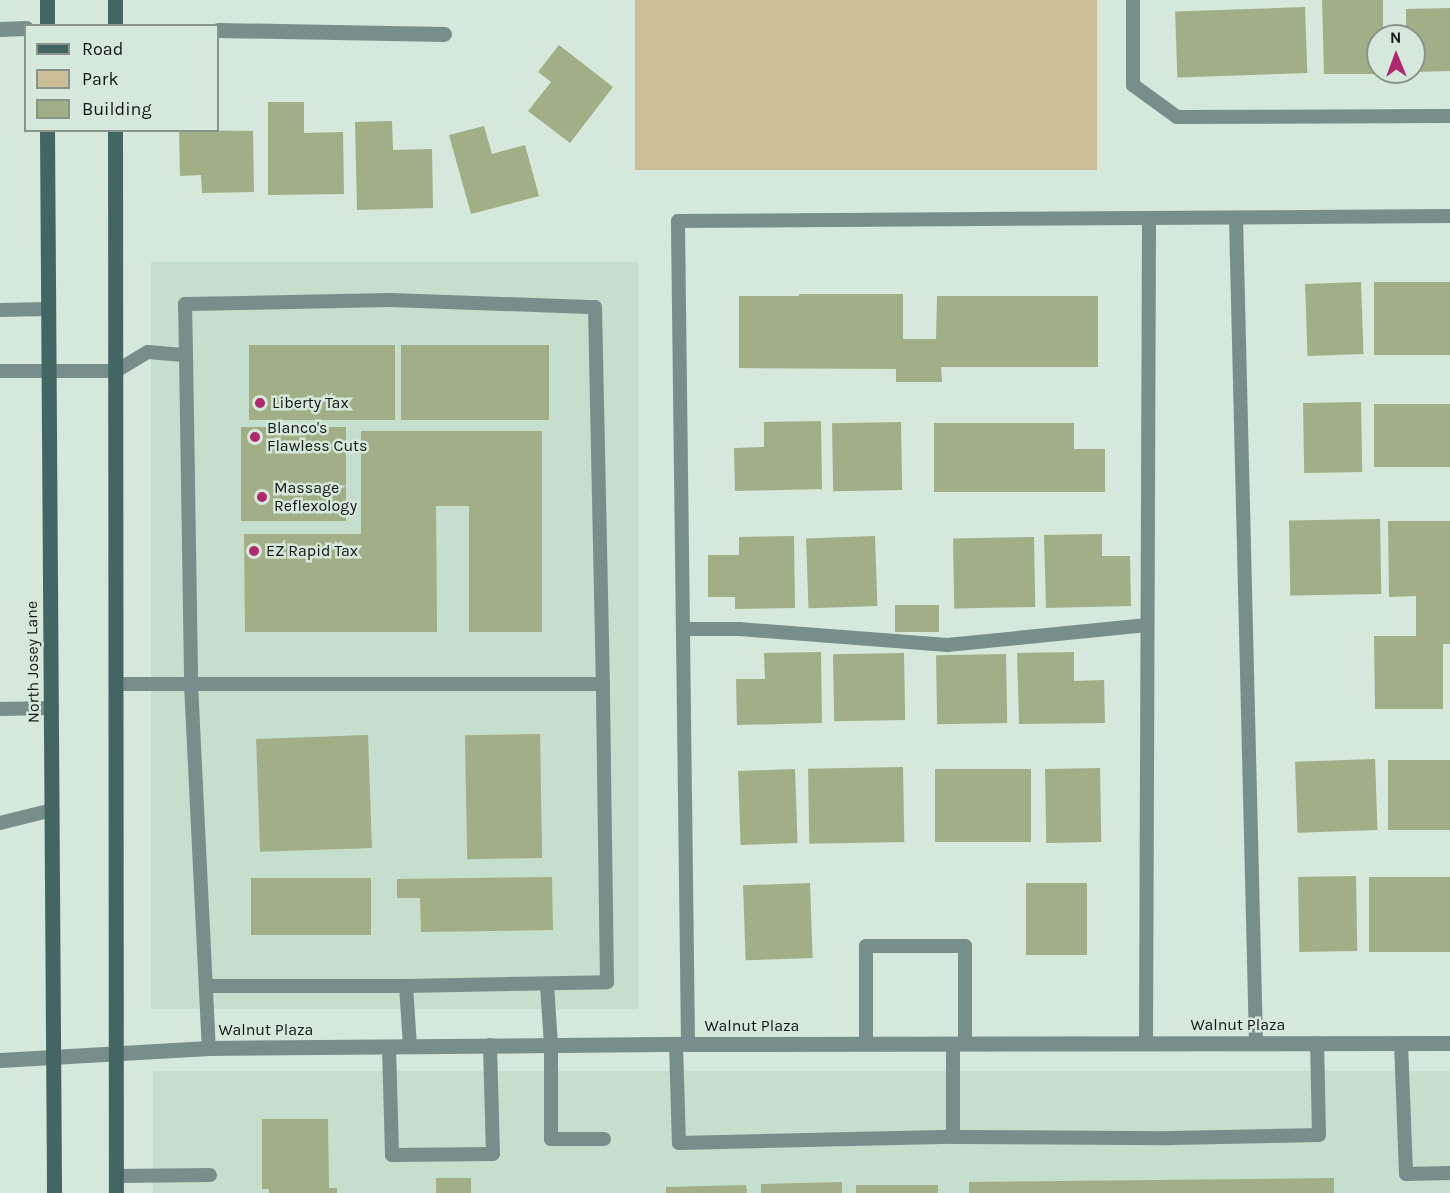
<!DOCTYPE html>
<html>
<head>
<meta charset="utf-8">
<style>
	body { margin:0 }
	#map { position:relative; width:1450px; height:1193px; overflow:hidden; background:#d6e7db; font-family:Karla,sans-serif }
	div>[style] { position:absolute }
	.built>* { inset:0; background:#c6decd; transform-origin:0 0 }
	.green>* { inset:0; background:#cbbd96; transform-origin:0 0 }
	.building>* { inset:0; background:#a1ae86; transform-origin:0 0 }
	.service>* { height:14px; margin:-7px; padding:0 7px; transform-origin:7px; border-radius:7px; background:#778e8b }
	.minor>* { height:15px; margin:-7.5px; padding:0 7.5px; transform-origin:7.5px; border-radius:7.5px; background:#778e8b }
	.secondary>* { height:15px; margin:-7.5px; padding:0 7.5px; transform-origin:7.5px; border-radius:7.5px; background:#446662 }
	.dots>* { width:16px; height:16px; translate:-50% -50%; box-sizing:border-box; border:3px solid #d6e7db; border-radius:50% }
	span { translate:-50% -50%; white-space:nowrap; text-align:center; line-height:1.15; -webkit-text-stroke:5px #d6e7db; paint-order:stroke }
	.poi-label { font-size:16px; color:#131814 }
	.left { translate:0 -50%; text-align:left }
	.street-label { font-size:16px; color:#131814 }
	.legend { position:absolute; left:24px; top:24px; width:195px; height:108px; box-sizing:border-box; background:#d6e7db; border:2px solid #88948b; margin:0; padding:8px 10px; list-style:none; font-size:18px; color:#131814 }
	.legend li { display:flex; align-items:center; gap:12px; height:30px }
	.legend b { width:30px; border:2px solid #88948b }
	.north { position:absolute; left:1366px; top:24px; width:60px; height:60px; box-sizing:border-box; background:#d6e7db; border:2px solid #88948b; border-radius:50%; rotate:359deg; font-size:16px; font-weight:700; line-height:24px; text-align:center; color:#131814 }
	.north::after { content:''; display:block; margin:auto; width:21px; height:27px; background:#b0296d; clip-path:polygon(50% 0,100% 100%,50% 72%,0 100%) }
</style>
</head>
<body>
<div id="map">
	<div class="built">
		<i style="left:638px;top:262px;width:747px;height:487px;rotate:90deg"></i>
		<i style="left:1450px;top:1071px;width:122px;height:1297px;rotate:90deg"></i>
	</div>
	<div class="green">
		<i style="left:635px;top:0;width:462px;height:170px"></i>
	</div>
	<div class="building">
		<i style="clip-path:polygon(1322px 0,1383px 0,1383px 36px,1378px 36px,1378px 74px,1324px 74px)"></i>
		<i style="left:1305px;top:7px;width:66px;height:130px;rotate:88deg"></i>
		<i style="clip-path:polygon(1450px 8px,1450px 71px,1414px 72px,1414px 36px,1406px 36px,1406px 9px)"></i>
		<i style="clip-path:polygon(559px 45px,613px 87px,570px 143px,528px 111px,551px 82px,538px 72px)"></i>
		<i style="clip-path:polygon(268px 102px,304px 102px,304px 133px,343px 132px,344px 194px,268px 195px)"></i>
		<i style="clip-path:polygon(392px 121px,393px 150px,432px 149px,433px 208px,357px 210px,355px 122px)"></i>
		<i style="clip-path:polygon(484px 126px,492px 154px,525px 145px,539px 196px,471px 214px,449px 135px)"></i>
		<i style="clip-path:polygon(179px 130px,253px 131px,254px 192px,202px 193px,201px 175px,180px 176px)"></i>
		<i style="left:1361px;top:282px;width:72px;height:56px;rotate:88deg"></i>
		<i style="left:1374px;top:282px;width:76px;height:73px"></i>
		<i style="clip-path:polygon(799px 294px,903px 294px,903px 339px,936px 339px,937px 296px,1098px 296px,1098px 367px,941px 367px,942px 382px,896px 382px,896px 369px,739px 368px,739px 296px,799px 296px)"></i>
		<i style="left:249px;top:345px;width:146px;height:75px"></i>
		<i style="left:401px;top:345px;width:148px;height:75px"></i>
		<i style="left:1361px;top:402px;width:70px;height:58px;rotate:89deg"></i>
		<i style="left:1450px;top:404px;width:63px;height:76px;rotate:90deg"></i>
		<i style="clip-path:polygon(821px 421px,822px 489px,735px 491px,734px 448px,764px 447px,764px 422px)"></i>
		<i style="left:901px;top:422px;width:68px;height:69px;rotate:89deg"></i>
		<i style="clip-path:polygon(934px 423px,1074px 423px,1074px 449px,1105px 449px,1105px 492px,934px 492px)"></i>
		<i style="left:241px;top:427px;width:105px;height:94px"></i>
		<i style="clip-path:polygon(361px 431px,542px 431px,542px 632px,469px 632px,469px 506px,436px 506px,437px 632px,245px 632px,244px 534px,361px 534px)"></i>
		<i style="left:1380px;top:519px;width:75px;height:91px;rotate:89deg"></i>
		<i style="clip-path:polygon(1388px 521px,1450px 521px,1450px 644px,1443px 644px,1443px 709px,1375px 709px,1374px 636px,1416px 636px,1416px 596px,1389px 597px)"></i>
		<i style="clip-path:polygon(1102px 534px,1102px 556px,1130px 556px,1131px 606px,1046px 608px,1044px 535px)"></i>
		<i style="clip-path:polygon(794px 536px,795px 608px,735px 609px,735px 597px,708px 597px,708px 555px,739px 555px,739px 537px)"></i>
		<i style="left:875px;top:536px;width:70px;height:69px;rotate:88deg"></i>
		<i style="left:1034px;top:537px;width:70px;height:81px;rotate:89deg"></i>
		<i style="left:895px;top:605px;width:44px;height:27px"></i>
		<i style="clip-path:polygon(821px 652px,822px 723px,737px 725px,736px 679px,765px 679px,764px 653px)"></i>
		<i style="clip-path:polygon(1074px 652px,1074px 681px,1104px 680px,1105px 723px,1019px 724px,1017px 653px)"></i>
		<i style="left:904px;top:653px;width:67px;height:71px;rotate:89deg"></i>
		<i style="left:1006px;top:654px;width:69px;height:70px;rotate:89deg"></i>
		<i style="left:540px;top:734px;width:124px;height:75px;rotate:89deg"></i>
		<i style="left:368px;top:735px;width:113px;height:112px;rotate:88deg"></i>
		<i style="left:1375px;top:759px;width:71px;height:80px;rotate:88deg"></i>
		<i style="left:1450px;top:760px;width:70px;height:62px;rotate:90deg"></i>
		<i style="left:903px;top:767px;width:75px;height:95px;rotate:89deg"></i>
		<i style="left:1100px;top:768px;width:74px;height:55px;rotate:89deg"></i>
		<i style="left:795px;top:769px;width:74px;height:57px;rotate:88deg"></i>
		<i style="left:935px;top:769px;width:96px;height:73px"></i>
		<i style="left:1356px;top:876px;width:75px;height:58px;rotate:89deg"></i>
		<i style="clip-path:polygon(552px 877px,553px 930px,421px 932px,420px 898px,397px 898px,397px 879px)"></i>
		<i style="left:1450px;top:877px;width:75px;height:81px;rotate:90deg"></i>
		<i style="left:251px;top:878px;width:120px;height:57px"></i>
		<i style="left:810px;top:883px;width:75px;height:67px;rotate:88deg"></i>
		<i style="left:1026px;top:883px;width:61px;height:72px"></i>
		<i style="clip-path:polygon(262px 1119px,328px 1119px,329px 1188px,337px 1188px,337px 1193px,269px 1193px,269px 1189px,262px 1189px)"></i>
		<i style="left:436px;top:1178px;width:35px;height:15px"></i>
		<i style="clip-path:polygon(1334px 1178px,1334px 1193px,969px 1193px,969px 1182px)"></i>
		<i style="clip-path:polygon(842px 1182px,842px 1193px,761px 1193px,761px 1184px)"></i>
		<i style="clip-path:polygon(746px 1185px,747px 1193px,666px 1193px,666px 1187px)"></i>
		<i style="left:938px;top:1185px;width:8px;height:82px;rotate:90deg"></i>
	</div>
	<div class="service">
		<i style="left:1133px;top:0;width:85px;rotate:90deg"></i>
		<i style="left:1133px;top:85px;width:54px;rotate:36deg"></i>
		<i style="left:1177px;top:117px;width:273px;rotate:-0.2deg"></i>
		<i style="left:1236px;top:218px;width:825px;rotate:88.61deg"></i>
		<i style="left:0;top:310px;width:48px;rotate:-1.2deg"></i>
		<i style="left:186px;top:355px;width:329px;rotate:89.1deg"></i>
		<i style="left:191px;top:684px;width:364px;rotate:87.2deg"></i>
		<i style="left:0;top:371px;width:116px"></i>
		<i style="left:116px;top:371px;width:37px;rotate:-31deg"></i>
		<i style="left:148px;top:352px;width:38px;rotate:5deg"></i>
		<i style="left:186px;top:355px;width:51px;rotate:-91.1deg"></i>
		<i style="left:185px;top:304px;width:205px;rotate:-1.1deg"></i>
		<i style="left:390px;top:300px;width:205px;rotate:2deg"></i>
		<i style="left:595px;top:307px;width:377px;rotate:88.8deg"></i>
		<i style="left:603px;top:684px;width:487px;rotate:180deg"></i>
		<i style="left:683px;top:629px;width:56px"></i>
		<i style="left:739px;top:629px;width:209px;rotate:4.4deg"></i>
		<i style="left:947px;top:645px;width:201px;rotate:-5.7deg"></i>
		<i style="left:0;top:709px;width:52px;rotate:-1.1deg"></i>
		<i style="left:0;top:823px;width:54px;rotate:-14deg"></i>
		<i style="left:547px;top:985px;width:60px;rotate:86.2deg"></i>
		<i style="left:551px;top:1045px;width:94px;rotate:90deg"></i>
		<i style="left:551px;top:1139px;width:53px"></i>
		<i style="left:206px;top:986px;width:200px"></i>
		<i style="left:406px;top:986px;width:201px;rotate:-1.1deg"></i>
		<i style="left:607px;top:982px;width:298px;rotate:-90.8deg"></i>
		<i style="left:406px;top:986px;width:60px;rotate:86.2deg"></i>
		<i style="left:1401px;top:1043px;width:131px;rotate:87.8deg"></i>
		<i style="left:1406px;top:1174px;width:44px;rotate:-1.3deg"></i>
		<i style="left:676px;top:1044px;width:99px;rotate:88.3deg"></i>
		<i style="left:679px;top:1143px;width:274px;rotate:-1.3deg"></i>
		<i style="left:688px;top:1044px;width:823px;rotate:-90.7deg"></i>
		<i style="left:678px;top:221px;width:772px;rotate:-0.37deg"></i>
		<i style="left:866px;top:1044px;width:98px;rotate:-90deg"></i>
		<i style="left:866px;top:946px;width:99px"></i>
		<i style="left:965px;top:946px;width:98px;rotate:90deg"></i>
		<i style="left:953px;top:1044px;width:93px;rotate:90deg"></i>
		<i style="left:953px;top:1137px;width:218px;rotate:0.3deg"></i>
		<i style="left:1171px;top:1138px;width:148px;rotate:-1.2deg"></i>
		<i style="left:1319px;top:1135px;width:92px;rotate:-91.2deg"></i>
		<i style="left:1146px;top:1044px;width:826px;rotate:-89.79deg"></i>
		<i style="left:389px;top:1047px;width:108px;rotate:88.4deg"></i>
		<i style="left:392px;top:1155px;width:101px;rotate:-0.6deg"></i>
		<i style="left:493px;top:1154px;width:109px;rotate:-91.6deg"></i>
		<i style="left:116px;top:1176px;width:94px;rotate:-0.6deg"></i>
	</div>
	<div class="minor">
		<i style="left:0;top:29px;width:26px;rotate:-2deg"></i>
		<i style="left:218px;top:30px;width:226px;rotate:1deg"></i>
		<i style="left:0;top:1060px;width:209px;rotate:-3.3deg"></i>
		<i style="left:209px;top:1048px;width:479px;rotate:-0.5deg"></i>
		<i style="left:688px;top:1044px;width:762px;rotate:-0.08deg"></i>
	</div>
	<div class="secondary">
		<i style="left:115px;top:0;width:26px;rotate:90deg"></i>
		<i style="left:47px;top:26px;width:26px;rotate:-90deg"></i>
		<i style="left:47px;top:130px;width:1063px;rotate:89.62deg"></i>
		<i style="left:115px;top:130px;width:1063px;rotate:89.95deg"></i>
	</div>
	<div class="dots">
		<i style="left:260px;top:403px;background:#b0296d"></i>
		<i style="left:255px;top:437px;background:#b0296d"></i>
		<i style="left:262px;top:497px;background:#b0296d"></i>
		<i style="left:254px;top:551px;background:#b0296d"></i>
	</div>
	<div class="poi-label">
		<span class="left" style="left:272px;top:403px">Liberty Tax</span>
		<span class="left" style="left:267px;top:437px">Blanco's<br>Flawless Cuts</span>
		<span class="left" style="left:274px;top:497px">Massage<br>Reflexology</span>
		<span class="left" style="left:266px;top:551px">EZ Rapid Tax</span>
	</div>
	<div class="street-label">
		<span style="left:33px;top:662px;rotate:-91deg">North Josey Lane</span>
		<span style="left:1238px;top:1025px">Walnut Plaza</span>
		<span style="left:752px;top:1026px">Walnut Plaza</span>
		<span style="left:266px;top:1030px">Walnut Plaza</span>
	</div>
	<ul class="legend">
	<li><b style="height:8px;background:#446662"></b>Road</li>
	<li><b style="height:16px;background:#cbbd96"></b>Park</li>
	<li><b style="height:16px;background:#a1ae86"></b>Building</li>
	</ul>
	<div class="north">N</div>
</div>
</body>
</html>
